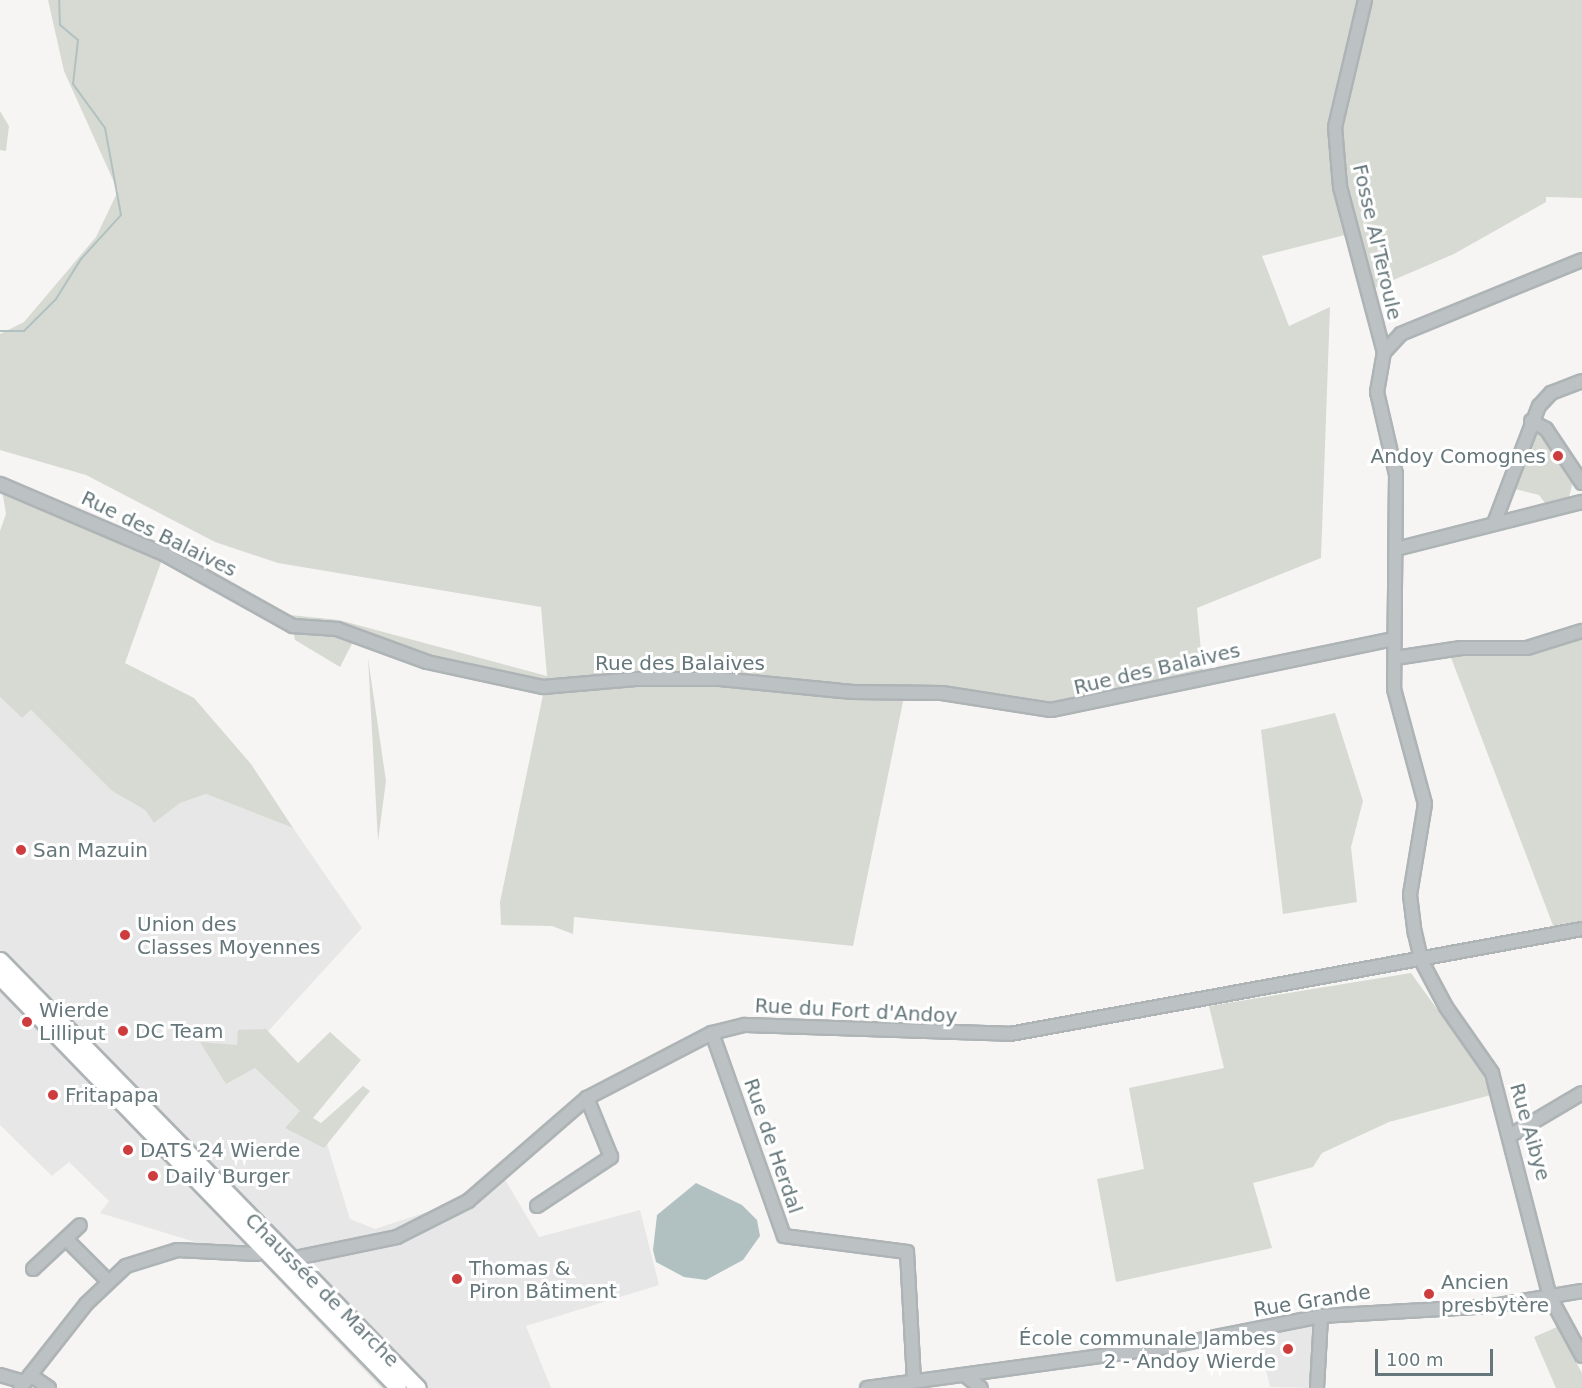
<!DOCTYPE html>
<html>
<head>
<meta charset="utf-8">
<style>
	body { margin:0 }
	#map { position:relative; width:1582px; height:1388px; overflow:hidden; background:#f6f5f3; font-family:"DejaVu Sans",sans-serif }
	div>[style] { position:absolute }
	.built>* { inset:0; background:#e7e7e7 }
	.green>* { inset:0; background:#d7dad3 }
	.water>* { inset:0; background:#b1c1c1 }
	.stream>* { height:2px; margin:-1px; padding:0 1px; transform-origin:1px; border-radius:1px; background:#b1c1c1 }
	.roads { filter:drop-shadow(2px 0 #aeb4b6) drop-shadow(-2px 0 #aeb4b6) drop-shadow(0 2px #aeb4b6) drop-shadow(0 -2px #aeb4b6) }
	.minor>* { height:12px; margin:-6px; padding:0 6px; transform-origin:6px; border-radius:6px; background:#bcc1c3 }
	.major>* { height:15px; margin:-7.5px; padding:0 7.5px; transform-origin:7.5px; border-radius:7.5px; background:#fff }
	.dots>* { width:16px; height:16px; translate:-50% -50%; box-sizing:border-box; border:3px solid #fff; border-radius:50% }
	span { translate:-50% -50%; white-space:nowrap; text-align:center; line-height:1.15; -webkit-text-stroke:6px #fff; paint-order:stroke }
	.street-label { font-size:20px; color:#65777b }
	.poi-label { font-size:20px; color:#65777b }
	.right { translate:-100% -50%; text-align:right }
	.left { translate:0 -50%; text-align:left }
	.scale { position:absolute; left:1375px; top:1349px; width:118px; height:27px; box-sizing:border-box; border:3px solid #65777b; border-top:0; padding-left:8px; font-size:18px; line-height:21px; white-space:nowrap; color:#65777b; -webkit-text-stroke:4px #fff; paint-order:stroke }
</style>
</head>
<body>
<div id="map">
	<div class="built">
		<i style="clip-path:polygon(0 697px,22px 718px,31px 710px,112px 791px,145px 810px,154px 823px,180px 803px,206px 794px,293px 828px,362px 928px,252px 1049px,327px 1144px,350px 1219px,375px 1229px,448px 1205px,501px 1173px,539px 1237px,640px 1210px,659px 1285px,526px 1326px,551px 1388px,381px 1388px,261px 1262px,100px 1213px,109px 1201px,69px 1162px,52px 1176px,0 1125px)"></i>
		<i style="clip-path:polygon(1313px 1326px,1314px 1388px,1270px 1387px,1258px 1336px)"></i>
	</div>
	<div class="green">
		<i style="clip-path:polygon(48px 0,1582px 0,1582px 198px,1546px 197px,1546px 202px,1454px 254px,1370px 290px,1344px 186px,1339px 123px,1348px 72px,1341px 73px,1332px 118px,1349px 234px,1262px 256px,1289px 326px,1330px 307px,1321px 558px,1197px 608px,1203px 673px,1050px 707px,796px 681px,543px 687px,493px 679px,356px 636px,340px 667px,295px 640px,290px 615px,339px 620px,547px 676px,541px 607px,278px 563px,215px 542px,86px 475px,0 450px,0 334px,24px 322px,96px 237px,118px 191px,64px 71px)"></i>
		<i style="clip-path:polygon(0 111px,9px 126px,6px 151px,0 150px)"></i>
		<i style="clip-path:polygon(1533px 425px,1543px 431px,1574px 478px,1569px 497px,1545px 503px,1539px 495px,1511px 488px)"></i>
		<i style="clip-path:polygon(1px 484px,164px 554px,125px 663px,194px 698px,251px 764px,293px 828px,206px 794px,180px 803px,154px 823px,145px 810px,112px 791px,31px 710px,22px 718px,0 697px,0 531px,6px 514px)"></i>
		<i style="clip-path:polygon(1582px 633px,1582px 926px,1554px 928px,1450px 655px)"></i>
		<i style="clip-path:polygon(368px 658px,386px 781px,378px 841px)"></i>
		<i style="clip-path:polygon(635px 681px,719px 682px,904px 697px,853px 946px,574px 917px,573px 934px,552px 926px,501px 925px,500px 902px,544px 690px)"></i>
		<i style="clip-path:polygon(1335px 713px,1363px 801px,1351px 847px,1357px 902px,1283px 914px,1261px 730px)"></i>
		<i style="clip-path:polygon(1411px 973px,1481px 1070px,1491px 1095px,1389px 1122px,1322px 1153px,1313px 1167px,1253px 1183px,1272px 1248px,1116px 1282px,1097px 1179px,1144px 1169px,1129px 1088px,1224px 1068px,1209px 1006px)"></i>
		<i style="clip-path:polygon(266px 1029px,298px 1063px,330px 1032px,361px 1060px,313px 1118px,321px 1123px,363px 1086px,370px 1091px,324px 1148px,285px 1128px,300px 1111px,255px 1068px,226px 1084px,200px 1042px,237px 1045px,238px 1030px)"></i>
		<i style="clip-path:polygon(1557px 1327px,1582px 1373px,1582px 1388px,1556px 1388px,1534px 1337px)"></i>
	</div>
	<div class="water">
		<i style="clip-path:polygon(696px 1183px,742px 1205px,757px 1220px,760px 1236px,743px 1260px,706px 1280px,684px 1277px,656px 1262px,653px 1250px,657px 1215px)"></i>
	</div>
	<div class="stream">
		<i style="left:0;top:331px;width:24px"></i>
		<i style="left:24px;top:331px;width:45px;rotate:-45deg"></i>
		<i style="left:56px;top:299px;width:47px;rotate:-58deg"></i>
		<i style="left:81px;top:259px;width:59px;rotate:-47.7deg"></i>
		<i style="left:121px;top:215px;width:88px;rotate:-100.4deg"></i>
		<i style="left:105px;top:128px;width:54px;rotate:-126deg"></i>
		<i style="left:73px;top:84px;width:44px;rotate:-83.5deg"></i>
		<i style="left:78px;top:40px;width:23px;rotate:-140deg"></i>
		<i style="left:60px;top:25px;width:25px;rotate:-92deg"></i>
	</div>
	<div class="roads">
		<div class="minor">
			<i style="left:1365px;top:0;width:130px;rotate:103.3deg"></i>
			<i style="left:1335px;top:127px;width:60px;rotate:85.2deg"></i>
			<i style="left:1340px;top:187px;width:171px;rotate:75.1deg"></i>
			<i style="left:1582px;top:260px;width:196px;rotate:157.8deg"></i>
			<i style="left:1401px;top:334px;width:25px;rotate:133deg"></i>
			<i style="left:1384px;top:352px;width:41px;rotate:99.9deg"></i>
			<i style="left:1377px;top:392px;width:84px;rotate:77deg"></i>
			<i style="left:1396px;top:474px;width:215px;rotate:90.5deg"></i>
			<i style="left:1394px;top:689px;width:119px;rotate:74.9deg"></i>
			<i style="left:1425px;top:804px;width:92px;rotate:99.4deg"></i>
			<i style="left:1410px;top:895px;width:38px;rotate:83deg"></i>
			<i style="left:1415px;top:933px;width:28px;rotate:77deg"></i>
			<i style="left:1421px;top:960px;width:53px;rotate:62deg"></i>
			<i style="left:1446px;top:1007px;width:80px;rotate:55.1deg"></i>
			<i style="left:1492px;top:1073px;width:231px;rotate:75.5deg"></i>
			<i style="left:1550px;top:1297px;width:67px;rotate:61.5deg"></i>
			<i style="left:1531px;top:421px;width:17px;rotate:28deg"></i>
			<i style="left:1546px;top:429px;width:65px;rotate:56.3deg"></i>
			<i style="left:0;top:484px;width:178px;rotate:23.1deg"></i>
			<i style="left:164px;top:554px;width:148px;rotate:29.2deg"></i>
			<i style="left:293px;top:626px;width:44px;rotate:3.9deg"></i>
			<i style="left:337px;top:629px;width:96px;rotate:20.1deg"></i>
			<i style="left:427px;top:662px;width:119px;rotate:12.2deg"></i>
			<i style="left:543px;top:687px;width:93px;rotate:-4.9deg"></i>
			<i style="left:636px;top:679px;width:84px"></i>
			<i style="left:720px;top:679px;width:134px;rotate:5.6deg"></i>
			<i style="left:853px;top:692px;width:89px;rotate:0.6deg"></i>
			<i style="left:942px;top:693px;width:110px;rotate:8.9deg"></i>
			<i style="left:1051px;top:710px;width:349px;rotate:-11.7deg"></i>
			<i style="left:1495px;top:521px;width:123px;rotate:-69.1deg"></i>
			<i style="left:1539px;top:406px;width:18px;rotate:-47deg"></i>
			<i style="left:1551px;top:393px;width:33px;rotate:-21deg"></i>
			<i style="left:1396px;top:549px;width:192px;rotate:-14.2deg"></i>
			<i style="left:1395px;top:658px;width:67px;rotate:-8.6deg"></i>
			<i style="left:1461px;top:648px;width:66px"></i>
			<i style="left:1527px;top:648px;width:58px;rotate:-17.2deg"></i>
			<i style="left:712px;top:1033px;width:215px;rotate:70.5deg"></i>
			<i style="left:784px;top:1236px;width:124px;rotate:7.4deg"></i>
			<i style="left:907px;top:1252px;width:128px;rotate:86.9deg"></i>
			<i style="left:1511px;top:1135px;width:82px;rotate:-30.6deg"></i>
			<i style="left:537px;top:1206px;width:89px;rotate:-33.5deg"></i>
			<i style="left:611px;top:1157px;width:64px;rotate:-112.1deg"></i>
			<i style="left:66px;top:1239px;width:58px;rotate:45deg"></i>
			<i style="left:286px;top:1260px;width:113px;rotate:-11.7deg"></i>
			<i style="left:397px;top:1237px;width:80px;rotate:-26.9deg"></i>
			<i style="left:468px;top:1201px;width:157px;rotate:-40.9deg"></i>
			<i style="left:587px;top:1098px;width:141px;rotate:-27.5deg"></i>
			<i style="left:712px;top:1033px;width:34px;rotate:-14deg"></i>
			<i style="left:745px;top:1025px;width:265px;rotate:1.9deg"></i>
			<i style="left:1010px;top:1034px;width:582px;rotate:-10.4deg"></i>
			<i style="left:33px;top:1269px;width:64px;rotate:-43.1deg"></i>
			<i style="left:0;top:1375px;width:26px;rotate:16deg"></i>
			<i style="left:30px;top:1375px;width:23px;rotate:34deg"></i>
			<i style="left:966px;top:1376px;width:19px;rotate:39deg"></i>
			<i style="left:20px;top:1388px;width:107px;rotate:-51.8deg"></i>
			<i style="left:86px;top:1304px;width:55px;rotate:-43.5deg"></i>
			<i style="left:126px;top:1266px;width:53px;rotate:-17.4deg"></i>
			<i style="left:177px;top:1250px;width:79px;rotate:2.9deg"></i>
			<i style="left:256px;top:1254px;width:15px;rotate:-23deg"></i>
			<i style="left:867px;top:1388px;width:301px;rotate:-7.8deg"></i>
			<i style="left:1165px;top:1347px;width:159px;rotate:-11.2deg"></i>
			<i style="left:1321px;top:1316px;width:172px;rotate:-3.3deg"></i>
			<i style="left:1493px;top:1306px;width:90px;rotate:-9.6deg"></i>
			<i style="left:1317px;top:1388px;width:72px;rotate:-86.8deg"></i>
		</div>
		<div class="major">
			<i style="left:0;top:960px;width:598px;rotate:45.68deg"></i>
			<i style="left:0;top:977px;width:572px;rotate:45.92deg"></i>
		</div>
	</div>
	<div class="dots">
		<i style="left:1558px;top:456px;background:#cd3d3e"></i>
		<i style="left:21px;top:850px;background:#cd3d3e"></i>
		<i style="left:125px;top:935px;background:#cd3d3e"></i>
		<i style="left:27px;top:1022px;background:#cd3d3e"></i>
		<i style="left:123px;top:1031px;background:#cd3d3e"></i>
		<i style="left:53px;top:1095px;background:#cd3d3e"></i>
		<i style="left:128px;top:1150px;background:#cd3d3e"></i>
		<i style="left:153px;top:1176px;background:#cd3d3e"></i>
		<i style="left:457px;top:1279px;background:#cd3d3e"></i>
		<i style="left:1429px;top:1294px;background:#cd3d3e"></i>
		<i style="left:1288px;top:1349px;background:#cd3d3e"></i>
	</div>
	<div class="street-label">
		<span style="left:1377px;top:242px;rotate:77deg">Fosse Al'Teroule</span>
		<span style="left:159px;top:534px;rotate:26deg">Rue des Balaives</span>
		<span style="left:680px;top:663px">Rue des Balaives</span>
		<span style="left:1157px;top:669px;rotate:-13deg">Rue des Balaives</span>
		<span style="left:856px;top:1011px;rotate:3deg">Rue du Fort d'Andoy</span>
		<span style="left:1530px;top:1132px;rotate:74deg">Rue Aibye</span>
		<span style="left:773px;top:1146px;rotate:71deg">Rue de Herdal</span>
		<span style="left:322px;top:1290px;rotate:45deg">Chaussée de Marche</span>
		<span style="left:1312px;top:1301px;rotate:-9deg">Rue Grande</span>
	</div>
	<div class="poi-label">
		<span class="right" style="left:1546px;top:456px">Andoy Comognes</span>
		<span class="left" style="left:33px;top:850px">San Mazuin</span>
		<span class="left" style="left:137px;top:936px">Union des<br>Classes Moyennes</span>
		<span class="left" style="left:39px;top:1022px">Wierde<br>Lilliput</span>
		<span class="left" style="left:135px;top:1031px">DC Team</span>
		<span class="left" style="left:65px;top:1095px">Fritapapa</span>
		<span class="left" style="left:140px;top:1150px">DATS 24 Wierde</span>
		<span class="left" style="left:165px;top:1176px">Daily Burger</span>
		<span class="left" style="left:469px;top:1280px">Thomas &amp;<br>Piron Bâtiment</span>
		<span class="left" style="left:1441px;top:1294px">Ancien<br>presbytère</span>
		<span class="right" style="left:1276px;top:1350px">École communale Jambes<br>2 - Andoy Wierde</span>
	</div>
	<div class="scale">100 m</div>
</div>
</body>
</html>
